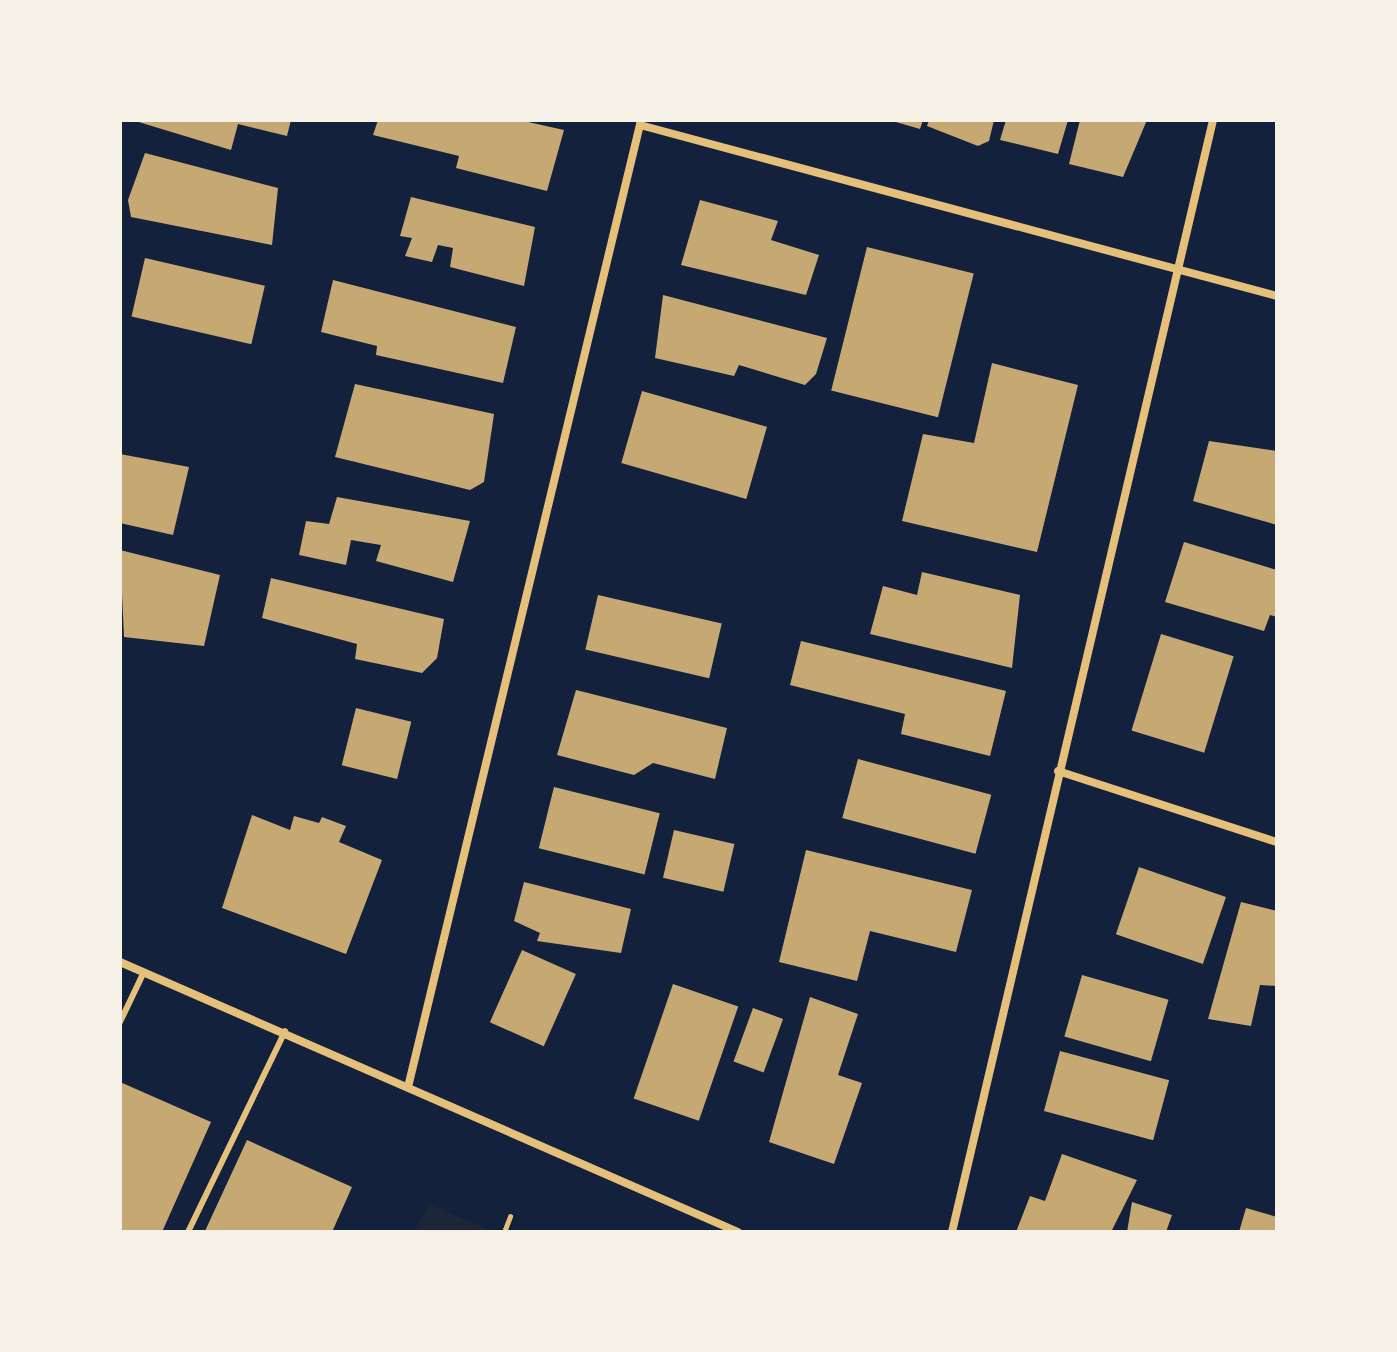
<!DOCTYPE html>
<html>
<head>
<meta charset="utf-8">
<style>
	body { margin:0 }
	#map { position:relative; width:1397px; height:1352px; overflow:hidden; background:#14213d; font-family:"IBM Plex Sans",sans-serif }
	div>[style] { position:absolute }
	.green>* { inset:0; background:#1d2539 }
	.building>* { inset:0; background:#c6a872; transform-origin:0 0 }
	.path>* { height:5px; margin:-2.5px; padding:0 2.5px; transform-origin:2.5px; border-radius:2.5px; background:#e5c07b }
	.service>* { height:6px; margin:-3px; padding:0 3px; transform-origin:3px; border-radius:3px; background:#e5c07b }
	.minor>* { height:8px; margin:-4px; padding:0 4px; transform-origin:4px; border-radius:4px; background:#e5c07b }
	span { translate:-50% -50%; white-space:nowrap; text-align:center; line-height:1.15; -webkit-text-stroke:6px #f6f1e7; paint-order:stroke }
	.frame { position:absolute; inset:0; border:122px solid #f6f1e7; pointer-events:none }
</style>
</head>
<body>
<div id="map">
	<div class="green">
		<i style="clip-path:polygon(429px 1204px,494px 1232px,414px 1232px)"></i>
	</div>
	<div class="building">
		<i style="clip-path:polygon(132px 120px,291px 120px,287px 136px,238px 124px,231px 150px)"></i>
		<i style="clip-path:polygon(378px 120px,519px 120px,564px 130px,547px 191px,456px 168px,459px 156px,373px 135px)"></i>
		<i style="clip-path:polygon(889px 120px,923px 120px,920px 129px)"></i>
		<i style="clip-path:polygon(929px 120px,994px 120px,989px 141px,978px 146px,927px 126px)"></i>
		<i style="clip-path:polygon(1006px 120px,1068px 120px,1058px 154px,1000px 140px)"></i>
		<i style="clip-path:polygon(1080px 120px,1147px 120px,1123px 177px,1069px 164px)"></i>
		<i style="clip-path:polygon(145px 153px,278px 188px,272px 245px,131px 217px,128px 200px)"></i>
		<i style="clip-path:polygon(411px 197px,535px 227px,524px 286px,450px 267px,453px 248px,438px 245px,432px 262px,405px 256px,412px 238px,400px 236px)"></i>
		<i style="clip-path:polygon(700px 200px,778px 221px,771px 240px,819px 255px,806px 295px,681px 265px)"></i>
		<i style="left:867px;top:247px;width:110px;height:148px;rotate:14deg"></i>
		<i style="left:145px;top:258px;width:123px;height:60px;rotate:13deg"></i>
		<i style="clip-path:polygon(333px 280px,516px 327px,503px 383px,376px 355px,377px 346px,321px 332px)"></i>
		<i style="clip-path:polygon(663px 295px,827px 338px,816px 374px,805px 385px,739px 365px,734px 376px,655px 358px)"></i>
		<i style="clip-path:polygon(992px 363px,1078px 385px,1037px 552px,902px 521px,923px 434px,974px 443px)"></i>
		<i style="clip-path:polygon(355px 384px,494px 414px,484px 482px,470px 490px,335px 457px)"></i>
		<i style="left:642px;top:391px;width:130px;height:75px;rotate:16deg"></i>
		<i style="clip-path:polygon(1209px 441px,1277px 451px,1277px 525px,1193px 501px)"></i>
		<i style="clip-path:polygon(120px 454px,189px 467px,173px 535px,120px 523px)"></i>
		<i style="clip-path:polygon(337px 497px,470px 521px,453px 582px,376px 561px,381px 545px,351px 540px,346px 565px,299px 555px,306px 521px,329px 524px)"></i>
		<i style="clip-path:polygon(1184px 542px,1277px 570px,1277px 617px,1270px 615px,1264px 631px,1165px 602px)"></i>
		<i style="clip-path:polygon(120px 550px,220px 575px,204px 646px,124px 637px)"></i>
		<i style="clip-path:polygon(922px 572px,1020px 595px,1012px 668px,870px 634px,883px 586px,917px 595px)"></i>
		<i style="clip-path:polygon(271px 578px,444px 619px,437px 658px,422px 673px,355px 659px,357px 644px,262px 618px)"></i>
		<i style="left:598px;top:595px;width:127px;height:56px;rotate:13deg"></i>
		<i style="left:1161px;top:634px;width:76px;height:101px;rotate:17deg"></i>
		<i style="clip-path:polygon(801px 641px,1006px 691px,990px 756px,901px 734px,905px 714px,790px 685px)"></i>
		<i style="clip-path:polygon(576px 690px,727px 728px,715px 779px,653px 763px,634px 775px,557px 755px)"></i>
		<i style="left:356px;top:708px;width:57px;height:59px;rotate:14deg"></i>
		<i style="left:858px;top:759px;width:138px;height:61px;rotate:15deg"></i>
		<i style="left:554px;top:787px;width:109px;height:63px;rotate:14deg"></i>
		<i style="clip-path:polygon(252px 815px,290px 830px,294px 816px,319px 823px,322px 817px,346px 826px,339px 842px,382px 860px,346px 954px,222px 908px)"></i>
		<i style="left:674px;top:830px;width:62px;height:49px;rotate:13deg"></i>
		<i style="clip-path:polygon(806px 850px,972px 890px,956px 952px,870px 931px,857px 981px,779px 962px)"></i>
		<i style="left:1139px;top:867px;width:92px;height:71px;rotate:19deg"></i>
		<i style="clip-path:polygon(524px 882px,631px 909px,621px 953px,537px 941px,540px 933px,514px 921px)"></i>
		<i style="clip-path:polygon(1241px 902px,1277px 911px,1277px 986px,1260px 985px,1251px 1026px,1208px 1019px)"></i>
		<i style="left:522px;top:950px;width:59px;height:79px;rotate:24deg"></i>
		<i style="left:1082px;top:975px;width:90px;height:64px;rotate:16deg"></i>
		<i style="left:673px;top:984px;width:69px;height:121px;rotate:19deg"></i>
		<i style="clip-path:polygon(810px 997px,858px 1014px,838px 1075px,862px 1083px,834px 1164px,769px 1142px)"></i>
		<i style="left:753px;top:1008px;width:32px;height:57px;rotate:20deg"></i>
		<i style="left:1060px;top:1051px;width:113px;height:62px;rotate:15deg"></i>
		<i style="clip-path:polygon(120px 1082px,211px 1122px,162px 1232px,120px 1232px)"></i>
		<i style="clip-path:polygon(247px 1140px,352px 1187px,332px 1232px,205px 1231px)"></i>
		<i style="clip-path:polygon(1062px 1154px,1137px 1180px,1111px 1232px,1016px 1232px,1030px 1196px,1045px 1201px)"></i>
		<i style="clip-path:polygon(1132px 1202px,1172px 1215px,1166px 1232px,1127px 1232px)"></i>
		<i style="clip-path:polygon(1246px 1208px,1277px 1217px,1277px 1232px,1239px 1232px)"></i>
	</div>
	<div class="path">
		<i style="left:504px;top:1232px;width:17px;rotate:-69deg"></i>
	</div>
	<div class="service">
		<i style="left:120px;top:1022px;width:55px;rotate:-64.4deg"></i>
		<i style="left:188px;top:1232px;width:223px;rotate:-64.2deg"></i>
	</div>
	<div class="minor">
		<i style="left:640px;top:125px;width:660px;rotate:15.03deg"></i>
		<i style="left:1058px;top:771px;width:230px;rotate:18deg"></i>
		<i style="left:120px;top:962px;width:674px;rotate:23.6deg"></i>
		<i style="left:409px;top:1083px;width:991px;rotate:-76.45deg"></i>
		<i style="left:952px;top:1232px;width:1142px;rotate:-76.79deg"></i>
	</div>
	<div class="frame"></div>
</div>
</body>
</html>
